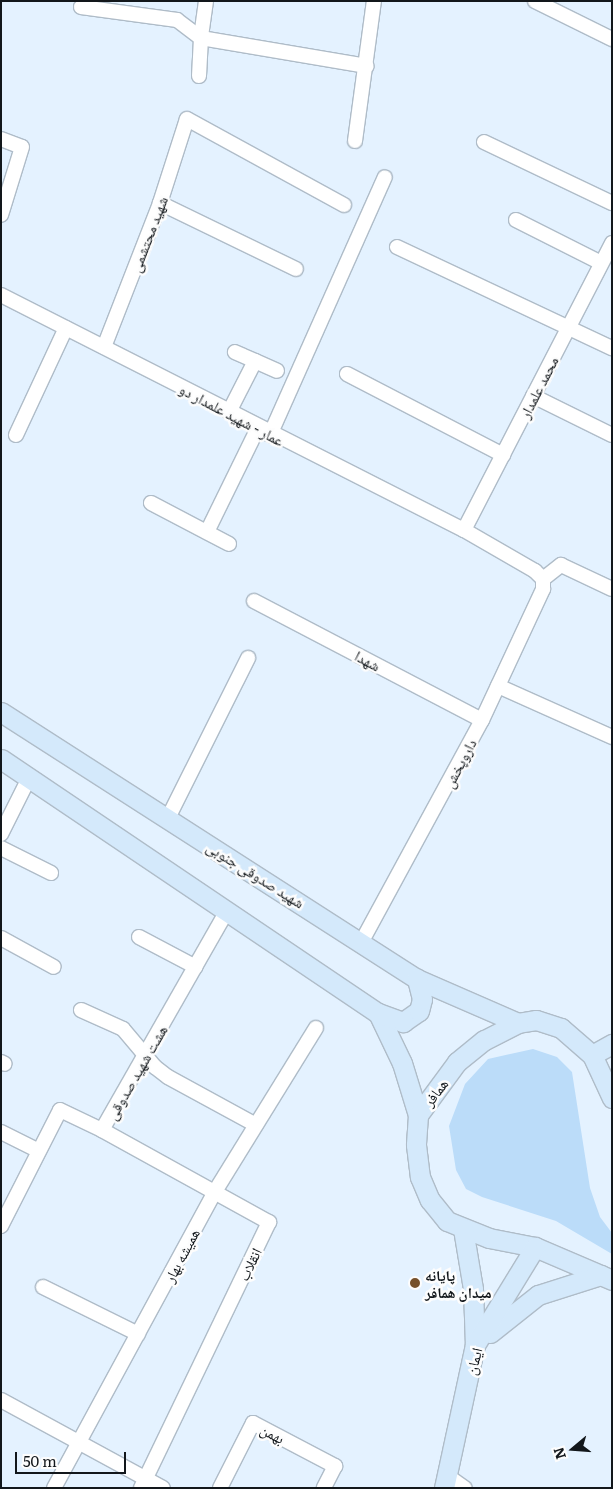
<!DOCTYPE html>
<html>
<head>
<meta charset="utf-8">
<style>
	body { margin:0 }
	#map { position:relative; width:613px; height:1489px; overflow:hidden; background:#e4f2ff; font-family:Literata,"Noto Naskh Arabic",serif }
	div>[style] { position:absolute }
	.green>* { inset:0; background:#bbdcf9 }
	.roads { filter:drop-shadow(1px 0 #afbcc8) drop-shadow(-1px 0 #afbcc8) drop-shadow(0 1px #afbcc8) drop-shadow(0 -1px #afbcc8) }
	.street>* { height:14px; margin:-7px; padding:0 7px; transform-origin:7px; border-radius:7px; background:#fff }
	.secondary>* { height:19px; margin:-9.5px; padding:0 9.5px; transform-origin:9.5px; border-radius:9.5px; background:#d4e9fb }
	.dots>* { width:14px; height:14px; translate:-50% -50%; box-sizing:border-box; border:2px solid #fdfdfd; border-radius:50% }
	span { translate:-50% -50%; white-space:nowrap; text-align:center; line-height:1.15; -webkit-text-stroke:5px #fdfdfd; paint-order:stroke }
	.street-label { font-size:15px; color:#12171b }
	.poi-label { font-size:15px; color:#12171b; font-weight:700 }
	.left { translate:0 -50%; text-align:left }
	.frame { position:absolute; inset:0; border:2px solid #12171b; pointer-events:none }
	.north { position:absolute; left:548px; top:1424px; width:50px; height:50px; -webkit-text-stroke:4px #fdfdfd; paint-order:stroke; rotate:252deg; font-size:14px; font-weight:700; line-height:20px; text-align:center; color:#12171b }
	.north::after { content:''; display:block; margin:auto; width:18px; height:22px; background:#12171b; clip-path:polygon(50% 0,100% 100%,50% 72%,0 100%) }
	.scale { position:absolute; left:15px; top:1452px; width:111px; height:22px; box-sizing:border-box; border:2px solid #12171b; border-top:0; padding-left:6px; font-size:15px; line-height:18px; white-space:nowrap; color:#12171b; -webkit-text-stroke:4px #fdfdfd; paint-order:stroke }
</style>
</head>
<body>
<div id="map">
	<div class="green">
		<i style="clip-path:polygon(533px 1049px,557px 1057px,572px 1072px,590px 1188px,600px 1217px,612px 1233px,612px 1254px,556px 1221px,482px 1197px,466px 1189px,456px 1170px,449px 1126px,465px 1084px,488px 1059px)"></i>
	</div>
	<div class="roads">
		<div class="street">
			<i style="left:206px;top:1px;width:37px;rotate:98deg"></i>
			<i style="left:201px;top:38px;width:168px;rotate:9.6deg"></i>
			<i style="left:535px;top:1px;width:86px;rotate:26.3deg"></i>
			<i style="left:81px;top:7px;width:97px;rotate:7.7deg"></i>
			<i style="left:177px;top:20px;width:30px;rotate:37deg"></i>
			<i style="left:201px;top:38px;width:38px;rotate:93deg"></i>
			<i style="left:1px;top:139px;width:22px;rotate:21deg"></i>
			<i style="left:22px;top:147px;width:71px;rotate:107.2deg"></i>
			<i style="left:355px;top:141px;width:141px;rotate:-82.3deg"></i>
			<i style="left:484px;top:142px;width:142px;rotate:25.5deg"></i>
			<i style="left:160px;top:203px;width:151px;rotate:25.9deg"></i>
			<i style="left:516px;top:220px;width:95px;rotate:26.8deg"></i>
			<i style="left:397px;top:247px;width:238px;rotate:25.2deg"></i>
			<i style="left:1px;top:295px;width:519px;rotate:26.91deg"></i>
			<i style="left:464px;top:530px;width:82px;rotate:30deg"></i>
			<i style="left:535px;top:571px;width:11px;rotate:45deg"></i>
			<i style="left:104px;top:347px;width:155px;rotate:-68.7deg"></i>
			<i style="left:160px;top:203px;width:88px;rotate:-72.2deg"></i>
			<i style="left:187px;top:119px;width:179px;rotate:28.7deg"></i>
			<i style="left:255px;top:361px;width:24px;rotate:24deg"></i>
			<i style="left:347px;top:374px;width:176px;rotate:27.4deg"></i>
			<i style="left:533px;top:396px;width:88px;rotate:26.3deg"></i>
			<i style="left:229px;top:412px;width:57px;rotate:-63deg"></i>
			<i style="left:255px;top:361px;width:22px;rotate:-156deg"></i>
			<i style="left:16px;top:435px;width:118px;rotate:-65deg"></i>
			<i style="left:270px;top:435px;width:282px;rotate:-66deg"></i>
			<i style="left:151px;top:503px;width:88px;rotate:27.7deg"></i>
			<i style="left:464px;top:530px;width:323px;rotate:-62.7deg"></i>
			<i style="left:207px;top:532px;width:116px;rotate:-63.9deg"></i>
			<i style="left:543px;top:579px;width:23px;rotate:-38deg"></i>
			<i style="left:561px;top:565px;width:56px;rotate:25.2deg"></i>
			<i style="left:254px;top:601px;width:257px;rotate:27.6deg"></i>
			<i style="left:498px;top:686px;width:125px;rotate:24.1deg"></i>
			<i style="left:168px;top:818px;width:179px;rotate:-63.4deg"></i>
			<i style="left:1px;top:834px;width:63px;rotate:-63.4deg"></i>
			<i style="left:1px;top:848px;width:56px;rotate:26.6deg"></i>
			<i style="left:139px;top:937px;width:64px;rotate:27.8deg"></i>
			<i style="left:1px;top:938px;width:60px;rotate:28.7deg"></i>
			<i style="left:362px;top:941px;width:251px;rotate:-61.5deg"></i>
			<i style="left:482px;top:720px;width:145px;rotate:-65deg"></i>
			<i style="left:543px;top:589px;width:10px;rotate:-90deg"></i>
			<i style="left:81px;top:1010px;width:46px;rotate:24.3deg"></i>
			<i style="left:123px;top:1029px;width:50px;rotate:49.9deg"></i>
			<i style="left:155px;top:1067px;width:16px;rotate:38deg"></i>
			<i style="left:168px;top:1077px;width:100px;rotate:28.6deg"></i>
			<i style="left:1px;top:1062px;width:4px;rotate:27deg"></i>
			<i style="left:102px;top:1130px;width:191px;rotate:28.9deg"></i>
			<i style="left:269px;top:1222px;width:295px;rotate:115.7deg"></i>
			<i style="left:1px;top:1132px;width:42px;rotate:26.6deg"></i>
			<i style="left:1px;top:1226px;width:130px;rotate:-63deg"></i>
			<i style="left:60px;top:1110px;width:47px;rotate:25.5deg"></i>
			<i style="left:102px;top:1130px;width:252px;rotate:-60.3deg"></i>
			<i style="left:43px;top:1287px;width:106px;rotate:26.3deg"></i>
			<i style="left:1px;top:1400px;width:184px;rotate:28.5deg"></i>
			<i style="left:449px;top:1477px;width:19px;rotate:35deg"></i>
			<i style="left:54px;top:1488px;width:336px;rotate:-61.5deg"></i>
			<i style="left:214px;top:1193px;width:194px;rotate:-58.3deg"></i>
			<i style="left:220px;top:1488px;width:73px;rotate:-63.1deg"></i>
			<i style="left:253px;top:1423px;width:93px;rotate:27.7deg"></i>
			<i style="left:335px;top:1466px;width:25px;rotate:117deg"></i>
		</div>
		<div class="secondary">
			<i style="left:1px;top:712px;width:494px;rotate:32.7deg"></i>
			<i style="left:417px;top:979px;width:110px;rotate:23.5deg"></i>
			<i style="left:1px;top:759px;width:455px;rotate:34deg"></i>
			<i style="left:378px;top:1013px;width:55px;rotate:64.4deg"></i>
			<i style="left:402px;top:1063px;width:54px;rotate:72.9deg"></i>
			<i style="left:378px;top:1013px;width:27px;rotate:20deg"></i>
			<i style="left:403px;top:1022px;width:19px;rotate:-35deg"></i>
			<i style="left:419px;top:1011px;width:12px;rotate:-76deg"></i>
			<i style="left:422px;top:999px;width:21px;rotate:-104deg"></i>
			<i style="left:592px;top:1055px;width:23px;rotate:-29deg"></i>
			<i style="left:612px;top:1098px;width:47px;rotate:-114.9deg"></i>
			<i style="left:592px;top:1055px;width:41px;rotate:-138.9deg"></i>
			<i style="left:561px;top:1028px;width:26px;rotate:-162deg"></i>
			<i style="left:536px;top:1020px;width:18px;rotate:171deg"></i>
			<i style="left:518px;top:1023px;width:38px;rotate:153deg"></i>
			<i style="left:484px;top:1040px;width:35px;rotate:141deg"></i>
			<i style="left:457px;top:1062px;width:66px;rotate:126.3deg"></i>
			<i style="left:418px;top:1115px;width:30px;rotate:94deg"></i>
			<i style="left:416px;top:1145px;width:32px;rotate:83deg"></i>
			<i style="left:420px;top:1177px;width:25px;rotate:67deg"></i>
			<i style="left:430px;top:1200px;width:27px;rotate:51deg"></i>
			<i style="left:447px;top:1221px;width:45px;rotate:22deg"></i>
			<i style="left:489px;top:1238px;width:47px;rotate:11.1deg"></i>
			<i style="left:535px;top:1247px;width:84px;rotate:23.2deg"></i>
			<i style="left:463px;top:1229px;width:61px;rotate:80.5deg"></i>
			<i style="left:473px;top:1289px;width:56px;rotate:88deg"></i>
			<i style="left:490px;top:1333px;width:61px;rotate:-38.4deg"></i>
			<i style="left:538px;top:1295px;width:66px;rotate:-17.6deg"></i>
			<i style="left:444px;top:1488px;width:146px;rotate:-77.8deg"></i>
			<i style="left:475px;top:1345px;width:115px;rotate:-58.5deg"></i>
		</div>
	</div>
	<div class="dots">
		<i style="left:415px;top:1283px;background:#76512c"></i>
	</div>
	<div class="street-label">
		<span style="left:148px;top:234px;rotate:-69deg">شهید محتشمی</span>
		<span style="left:538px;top:387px;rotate:-63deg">محمد علمدار</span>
		<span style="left:232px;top:414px;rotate:28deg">عمار - شهید علمدار دو</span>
		<span style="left:368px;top:660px;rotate:28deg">شهدا</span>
		<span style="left:459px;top:763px;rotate:-62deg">داروپخش</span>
		<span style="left:256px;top:874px;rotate:32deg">شهید صدوقی جنوبی</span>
		<span style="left:136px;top:1072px;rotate:-60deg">هشت شهید صدوقی</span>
		<span style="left:435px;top:1092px;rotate:-53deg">همافر</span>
		<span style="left:181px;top:1255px;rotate:-62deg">همیشه بهار</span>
		<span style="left:249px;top:1264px;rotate:-64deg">انقلاب</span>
		<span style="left:473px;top:1361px;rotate:-76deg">ایمان</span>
		<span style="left:273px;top:1433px;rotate:28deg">بهمن</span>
	</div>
	<div class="poi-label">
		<span class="left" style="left:425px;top:1283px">پایانه<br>میدان همافر</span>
	</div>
	<div class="frame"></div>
	<div class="north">N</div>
	<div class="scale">50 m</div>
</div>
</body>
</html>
